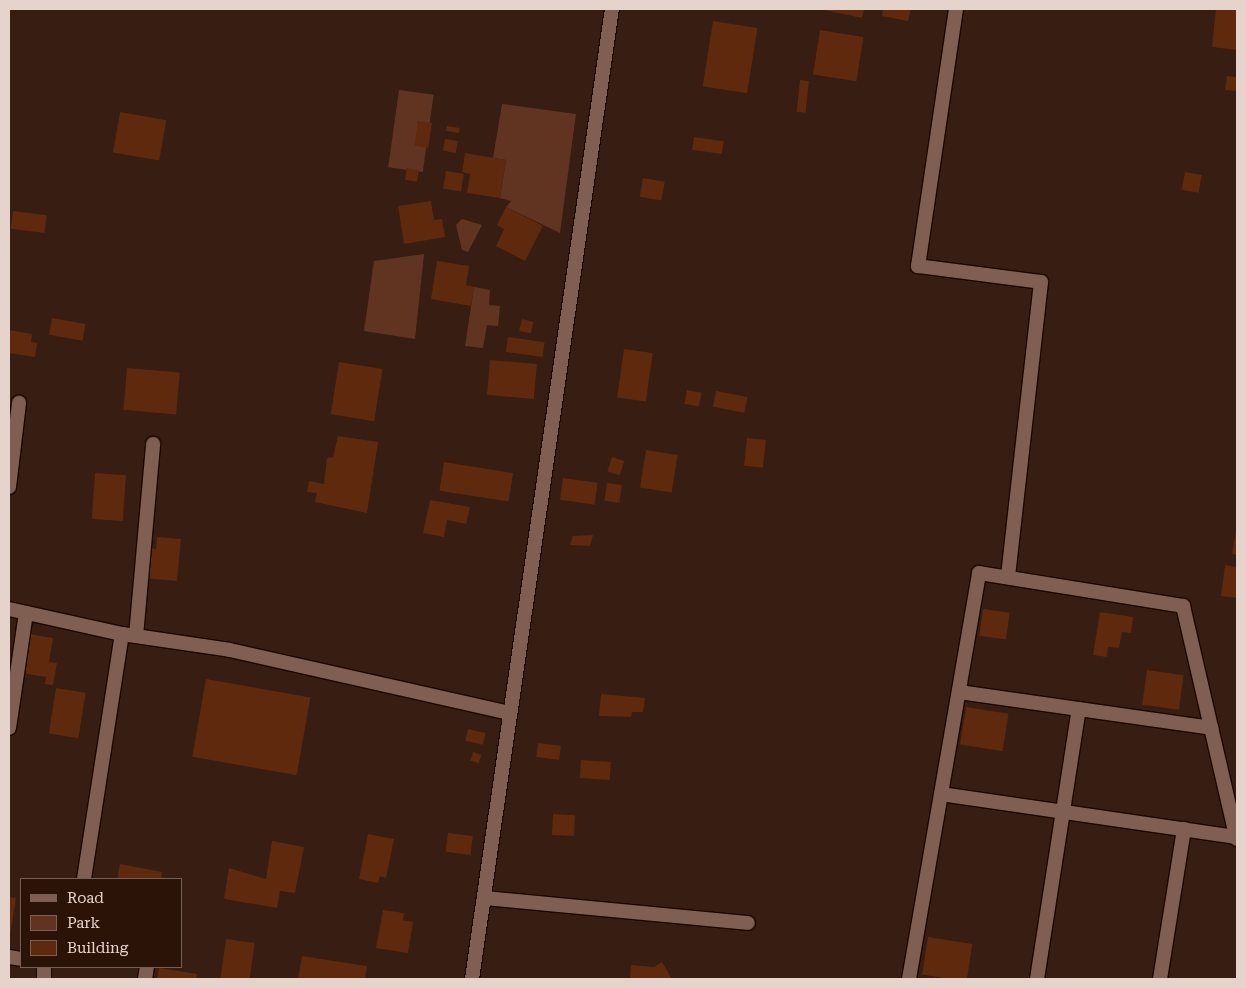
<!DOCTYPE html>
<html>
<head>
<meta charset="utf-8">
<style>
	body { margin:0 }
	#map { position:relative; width:1246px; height:988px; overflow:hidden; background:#371d12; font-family:"Roboto Serif",serif }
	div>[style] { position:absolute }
	.green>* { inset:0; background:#603420; transform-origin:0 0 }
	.building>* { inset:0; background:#5f290e; transform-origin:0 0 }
	.roads { filter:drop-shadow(1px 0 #1d0600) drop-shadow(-1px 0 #1d0600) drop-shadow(0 1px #1d0600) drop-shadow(0 -1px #1d0600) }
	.street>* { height:14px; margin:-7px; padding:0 7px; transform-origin:7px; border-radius:7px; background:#7e5f52 }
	span { translate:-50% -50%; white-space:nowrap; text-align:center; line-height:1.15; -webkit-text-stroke:4px #2c1308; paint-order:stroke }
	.frame { position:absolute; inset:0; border:10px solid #e5d3cc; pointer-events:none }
	.legend { position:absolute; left:20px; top:878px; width:162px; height:90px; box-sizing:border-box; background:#2c1308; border:1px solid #766056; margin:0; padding:6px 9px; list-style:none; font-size:15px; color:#e5d3cc }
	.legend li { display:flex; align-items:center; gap:10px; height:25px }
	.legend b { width:25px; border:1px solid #766056 }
</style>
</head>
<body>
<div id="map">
	<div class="green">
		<i style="left:399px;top:90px;width:35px;height:78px;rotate:8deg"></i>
		<i style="clip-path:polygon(502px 104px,576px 114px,560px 233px,506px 207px,511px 201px,500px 198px,506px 160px,493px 158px)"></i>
		<i style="clip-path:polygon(462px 219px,482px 225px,468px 252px,462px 250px,456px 225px)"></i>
		<i style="clip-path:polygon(424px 254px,415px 339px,364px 331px,374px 261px)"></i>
		<i style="clip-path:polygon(474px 287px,490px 290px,489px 305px,500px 306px,498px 326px,487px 325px,483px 348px,465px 346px)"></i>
	</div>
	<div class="building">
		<i style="clip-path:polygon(820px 9px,864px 9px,862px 18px)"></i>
		<i style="clip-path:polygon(883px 9px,911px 9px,908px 21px,882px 16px)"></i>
		<i style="clip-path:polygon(1216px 9px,1237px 9px,1237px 50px,1212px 47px)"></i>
		<i style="left:713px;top:21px;width:45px;height:66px;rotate:9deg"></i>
		<i style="left:820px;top:30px;width:44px;height:45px;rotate:9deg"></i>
		<i style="clip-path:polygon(1227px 76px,1237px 77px,1237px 91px,1225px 90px)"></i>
		<i style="left:800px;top:80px;width:9px;height:32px;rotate:6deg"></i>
		<i style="left:120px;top:112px;width:47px;height:41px;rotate:10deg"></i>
		<i style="left:418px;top:121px;width:14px;height:25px;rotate:8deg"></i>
		<i style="left:447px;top:126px;width:13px;height:5px;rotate:9deg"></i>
		<i style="left:694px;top:137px;width:30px;height:13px;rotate:8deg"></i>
		<i style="left:445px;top:139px;width:13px;height:12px;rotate:9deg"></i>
		<i style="clip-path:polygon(465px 153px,506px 160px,500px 198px,467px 193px,470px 174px,462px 172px)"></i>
		<i style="left:407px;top:168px;width:12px;height:12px;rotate:9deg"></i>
		<i style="left:446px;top:171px;width:18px;height:18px;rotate:9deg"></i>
		<i style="left:1185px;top:172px;width:17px;height:18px;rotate:10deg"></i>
		<i style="left:643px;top:178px;width:22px;height:19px;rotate:10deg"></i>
		<i style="clip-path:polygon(431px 201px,434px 220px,442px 219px,445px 237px,404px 244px,398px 206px)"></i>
		<i style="clip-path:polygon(506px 207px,543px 226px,525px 261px,496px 246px,504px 229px,497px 225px)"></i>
		<i style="left:13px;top:211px;width:34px;height:18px;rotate:7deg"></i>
		<i style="clip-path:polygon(437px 261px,469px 266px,466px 285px,474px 287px,471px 306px,431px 299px)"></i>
		<i style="left:52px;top:318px;width:34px;height:17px;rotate:10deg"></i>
		<i style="left:522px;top:319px;width:12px;height:12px;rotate:14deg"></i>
		<i style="clip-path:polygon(9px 330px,32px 334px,31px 342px,37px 343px,35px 357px,9px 353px)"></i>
		<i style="left:508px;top:337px;width:37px;height:15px;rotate:8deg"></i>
		<i style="left:624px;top:349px;width:29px;height:49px;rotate:8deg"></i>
		<i style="left:490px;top:360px;width:47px;height:35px;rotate:5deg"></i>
		<i style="left:339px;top:362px;width:44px;height:53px;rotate:9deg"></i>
		<i style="left:127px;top:368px;width:53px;height:42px;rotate:5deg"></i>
		<i style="left:687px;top:390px;width:15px;height:14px;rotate:11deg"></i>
		<i style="left:716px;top:391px;width:32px;height:16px;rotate:11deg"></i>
		<i style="clip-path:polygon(338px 436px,378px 442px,367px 513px,315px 502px,317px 493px,307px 492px,309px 481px,324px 484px,327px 458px,333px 457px)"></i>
		<i style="left:747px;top:438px;width:19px;height:28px;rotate:6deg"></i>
		<i style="left:646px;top:450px;width:32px;height:38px;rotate:9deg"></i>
		<i style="left:612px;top:457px;width:13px;height:15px;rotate:18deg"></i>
		<i style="left:444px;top:462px;width:70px;height:29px;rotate:9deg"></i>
		<i style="left:95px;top:473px;width:31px;height:46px;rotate:4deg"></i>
		<i style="left:563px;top:478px;width:35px;height:22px;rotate:8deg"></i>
		<i style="left:607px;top:483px;width:15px;height:18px;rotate:8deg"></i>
		<i style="clip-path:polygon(430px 500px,470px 507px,466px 524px,447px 520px,444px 537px,423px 533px)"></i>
		<i style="clip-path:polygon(1236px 531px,1237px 531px,1237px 555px,1232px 554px)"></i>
		<i style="clip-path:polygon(593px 535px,590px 546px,570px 545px,573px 536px)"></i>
		<i style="clip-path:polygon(157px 537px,181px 539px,177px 581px,143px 578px,146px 548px,156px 549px)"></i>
		<i style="clip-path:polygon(1225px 565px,1237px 567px,1237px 598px,1221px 596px)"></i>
		<i style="left:983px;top:609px;width:27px;height:27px;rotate:8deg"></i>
		<i style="clip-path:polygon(1100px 612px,1133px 617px,1131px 633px,1122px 632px,1119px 648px,1108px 647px,1107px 657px,1093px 655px)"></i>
		<i style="clip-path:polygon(29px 634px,53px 638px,49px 662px,57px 663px,53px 685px,45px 684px,46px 677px,21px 673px)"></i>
		<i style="left:1147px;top:670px;width:37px;height:35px;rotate:8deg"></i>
		<i style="left:206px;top:679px;width:106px;height:79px;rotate:10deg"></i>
		<i style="left:56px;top:688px;width:30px;height:46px;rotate:9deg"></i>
		<i style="clip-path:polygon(601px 694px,645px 698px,643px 712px,632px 712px,631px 717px,599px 716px)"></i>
		<i style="left:966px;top:707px;width:43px;height:38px;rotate:9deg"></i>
		<i style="left:468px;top:729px;width:18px;height:12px;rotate:13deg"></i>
		<i style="left:538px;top:743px;width:23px;height:14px;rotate:7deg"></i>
		<i style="left:473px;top:752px;width:9px;height:9px;rotate:18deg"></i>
		<i style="left:581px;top:760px;width:30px;height:18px;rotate:4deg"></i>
		<i style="left:553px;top:814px;width:22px;height:21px;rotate:3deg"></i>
		<i style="left:448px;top:833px;width:25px;height:19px;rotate:7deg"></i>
		<i style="clip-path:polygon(368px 834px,394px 839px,386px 878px,380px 876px,378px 883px,359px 879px)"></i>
		<i style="clip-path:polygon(272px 841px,304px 847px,295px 893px,280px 891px,277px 908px,224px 899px,229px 868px,266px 879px)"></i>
		<i style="clip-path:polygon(120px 864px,162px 872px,161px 879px,117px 879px)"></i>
		<i style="clip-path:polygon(9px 897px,16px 898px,10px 936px,9px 936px)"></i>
		<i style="clip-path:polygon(383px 910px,404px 913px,403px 920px,413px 922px,408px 953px,376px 948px)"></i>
		<i style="left:928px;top:937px;width:45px;height:38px;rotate:9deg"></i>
		<i style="left:226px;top:939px;width:29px;height:40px;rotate:8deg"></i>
		<i style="clip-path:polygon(302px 956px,367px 966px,365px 979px,298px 979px)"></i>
		<i style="clip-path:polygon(662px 962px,672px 979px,630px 979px,631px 965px,654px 967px)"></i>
		<i style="clip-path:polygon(159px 968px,197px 974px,196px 979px,157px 979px)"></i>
	</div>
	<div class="roads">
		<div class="street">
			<i style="left:956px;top:9px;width:260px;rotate:98.4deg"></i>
			<i style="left:918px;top:266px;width:124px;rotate:7.4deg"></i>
			<i style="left:1041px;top:282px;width:297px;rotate:96.4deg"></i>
			<i style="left:9px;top:487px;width:85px;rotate:-83.2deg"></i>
			<i style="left:9px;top:609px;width:116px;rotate:12.5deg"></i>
			<i style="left:122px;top:634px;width:109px;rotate:8.4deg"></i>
			<i style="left:230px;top:650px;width:287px;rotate:12.7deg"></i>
			<i style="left:136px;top:636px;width:193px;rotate:-84.9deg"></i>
			<i style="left:959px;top:692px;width:255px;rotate:8.1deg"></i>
			<i style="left:9px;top:728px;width:116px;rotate:-81.6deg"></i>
			<i style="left:941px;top:794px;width:299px;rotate:8.3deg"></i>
			<i style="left:84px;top:879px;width:248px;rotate:-81.2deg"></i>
			<i style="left:484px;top:898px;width:265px;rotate:5.4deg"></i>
			<i style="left:9px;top:957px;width:12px;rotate:9deg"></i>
			<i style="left:44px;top:967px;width:12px;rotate:90deg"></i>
			<i style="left:145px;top:979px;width:12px;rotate:-81deg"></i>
			<i style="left:472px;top:979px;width:980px;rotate:-81.79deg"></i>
			<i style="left:909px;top:979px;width:412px;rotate:-80.2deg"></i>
			<i style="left:979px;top:573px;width:207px;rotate:9.2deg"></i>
			<i style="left:1183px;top:606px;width:239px;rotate:77deg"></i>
			<i style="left:1037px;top:979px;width:273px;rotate:-81.2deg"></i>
			<i style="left:1160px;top:979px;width:152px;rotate:-80.9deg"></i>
		</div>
	</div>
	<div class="frame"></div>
	<ul class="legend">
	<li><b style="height:6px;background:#7e5f52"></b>Road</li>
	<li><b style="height:14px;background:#603420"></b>Park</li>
	<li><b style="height:14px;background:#5f290e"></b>Building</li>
	</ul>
</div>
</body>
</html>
